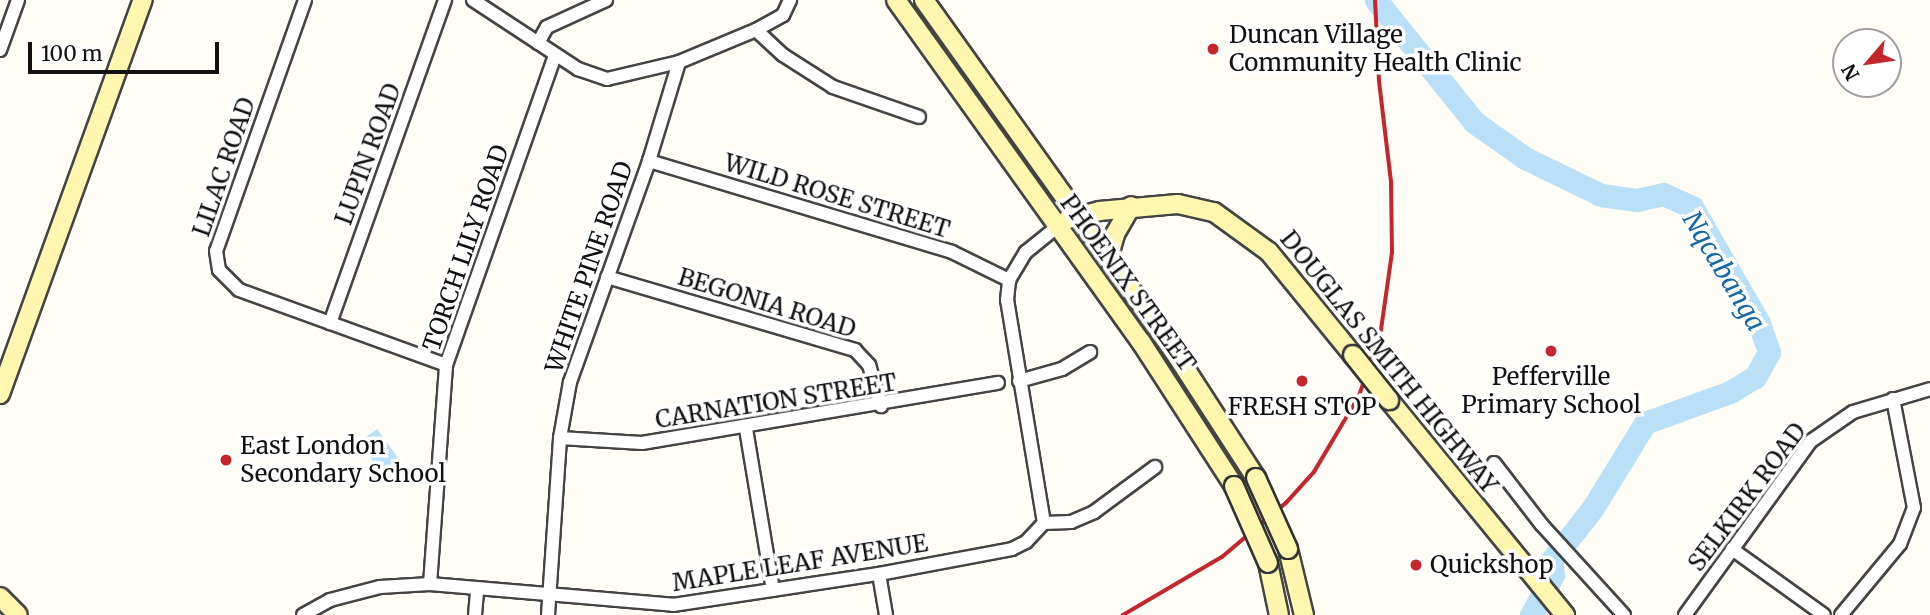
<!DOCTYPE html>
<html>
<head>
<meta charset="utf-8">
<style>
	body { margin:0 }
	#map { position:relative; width:1930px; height:615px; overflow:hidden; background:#fffdf5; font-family:Merriweather,serif }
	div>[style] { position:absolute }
	.water>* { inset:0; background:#b9e0f7; transform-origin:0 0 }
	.river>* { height:23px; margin:-11.5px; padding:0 11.5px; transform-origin:11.5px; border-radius:11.5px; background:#b9e0f7 }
	.roads { filter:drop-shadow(2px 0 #444) drop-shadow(-2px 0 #444) drop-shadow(0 2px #444) drop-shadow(0 -2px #444) }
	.street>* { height:12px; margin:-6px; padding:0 6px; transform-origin:6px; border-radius:6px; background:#fff }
	.secondary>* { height:18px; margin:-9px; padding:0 9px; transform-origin:9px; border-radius:9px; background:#fff6b0 }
	.rail>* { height:3.5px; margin:-1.75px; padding:0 1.75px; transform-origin:1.75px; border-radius:1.75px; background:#c4262e }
	.bridges { filter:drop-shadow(2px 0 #333) drop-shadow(-2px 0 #333) drop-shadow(0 2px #333) drop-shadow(0 -2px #333) }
	.secondary-bridge>* { height:18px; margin:-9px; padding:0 9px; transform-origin:9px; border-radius:9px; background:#fff6b0 }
	.dots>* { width:19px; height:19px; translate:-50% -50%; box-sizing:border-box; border:4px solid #fff; border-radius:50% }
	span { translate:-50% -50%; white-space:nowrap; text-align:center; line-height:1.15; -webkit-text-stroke:7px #fff; paint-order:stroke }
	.poi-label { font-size:24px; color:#111 }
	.left { translate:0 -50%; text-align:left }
	.street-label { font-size:24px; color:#111 }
	.water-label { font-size:26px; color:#1768a6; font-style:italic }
	.north { position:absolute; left:1832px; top:28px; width:70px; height:70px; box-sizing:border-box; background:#fff; border:2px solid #a0a0a0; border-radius:50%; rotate:241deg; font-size:19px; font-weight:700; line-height:28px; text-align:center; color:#111 }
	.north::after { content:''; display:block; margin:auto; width:24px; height:32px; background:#c4262e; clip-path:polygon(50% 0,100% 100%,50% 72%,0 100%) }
	.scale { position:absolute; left:28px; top:42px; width:191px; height:32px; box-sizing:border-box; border:4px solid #111; border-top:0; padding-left:9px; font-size:21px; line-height:24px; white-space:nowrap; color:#111; -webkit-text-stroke:5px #fff; paint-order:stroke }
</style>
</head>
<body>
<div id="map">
	<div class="water">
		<i style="left:377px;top:429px;width:47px;height:22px;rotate:54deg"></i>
	</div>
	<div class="river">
		<i style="left:1376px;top:0;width:156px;rotate:51.2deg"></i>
		<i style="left:1474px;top:122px;width:62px;rotate:35.2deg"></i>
		<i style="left:1525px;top:158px;width:85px;rotate:26deg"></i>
		<i style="left:1601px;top:195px;width:36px;rotate:8deg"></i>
		<i style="left:1637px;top:200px;width:27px;rotate:-13deg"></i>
		<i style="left:1663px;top:194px;width:32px;rotate:24deg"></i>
		<i style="left:1692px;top:207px;width:134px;rotate:60deg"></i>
		<i style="left:1759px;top:323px;width:31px;rotate:71deg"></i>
		<i style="left:1769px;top:352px;width:29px;rotate:119deg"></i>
		<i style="left:1755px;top:377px;width:29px;rotate:149deg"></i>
		<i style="left:1730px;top:392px;width:90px;rotate:160deg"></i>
		<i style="left:1645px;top:423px;width:101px;rotate:121.6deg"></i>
		<i style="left:1592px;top:509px;width:66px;rotate:128.3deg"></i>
		<i style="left:1551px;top:561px;width:14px;rotate:82deg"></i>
		<i style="left:1553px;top:575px;width:46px;rotate:118.8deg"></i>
	</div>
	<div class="roads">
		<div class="street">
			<i style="left:305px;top:0;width:266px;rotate:109.5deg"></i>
			<i style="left:216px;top:251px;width:19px;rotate:81deg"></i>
			<i style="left:219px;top:270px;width:28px;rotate:45deg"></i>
			<i style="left:239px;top:290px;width:220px;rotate:19.9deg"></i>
			<i style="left:473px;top:0;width:126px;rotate:33.3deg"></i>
			<i style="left:578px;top:69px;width:31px;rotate:19deg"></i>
			<i style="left:607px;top:79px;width:74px;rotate:-13.3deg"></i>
			<i style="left:679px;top:62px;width:83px;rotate:-22.6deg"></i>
			<i style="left:756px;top:30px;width:31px;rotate:-29deg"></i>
			<i style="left:783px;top:15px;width:17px;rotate:-65deg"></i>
			<i style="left:756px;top:30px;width:37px;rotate:43deg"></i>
			<i style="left:783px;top:55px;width:59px;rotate:32.6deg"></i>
			<i style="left:833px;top:87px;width:91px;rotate:19.2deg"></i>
			<i style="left:538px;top:43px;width:18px;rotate:-61deg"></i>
			<i style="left:547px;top:27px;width:65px;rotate:-24.6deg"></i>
			<i style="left:0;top:50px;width:53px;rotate:-70.2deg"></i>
			<i style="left:649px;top:161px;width:316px;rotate:16.7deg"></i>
			<i style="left:952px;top:252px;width:64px;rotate:26.2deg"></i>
			<i style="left:607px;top:277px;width:259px;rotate:16.4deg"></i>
			<i style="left:855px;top:350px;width:21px;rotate:47deg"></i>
			<i style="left:869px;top:365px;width:43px;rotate:73.7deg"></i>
			<i style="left:330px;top:323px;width:343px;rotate:-70.4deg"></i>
			<i style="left:1019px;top:381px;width:45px;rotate:-15.6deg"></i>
			<i style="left:1062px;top:369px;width:33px;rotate:-31deg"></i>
			<i style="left:746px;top:429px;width:163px;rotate:80.5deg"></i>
			<i style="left:560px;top:438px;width:82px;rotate:3.5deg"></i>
			<i style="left:642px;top:443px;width:361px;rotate:-9.6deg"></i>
			<i style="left:1494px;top:463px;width:78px;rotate:52.3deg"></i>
			<i style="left:1542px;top:525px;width:122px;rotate:47.7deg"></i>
			<i style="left:1044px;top:523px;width:226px;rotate:-99.4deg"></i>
			<i style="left:1007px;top:300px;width:20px;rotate:-84deg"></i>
			<i style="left:1009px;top:280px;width:33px;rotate:-59deg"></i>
			<i style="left:1026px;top:252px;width:40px;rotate:-39deg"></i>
			<i style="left:1732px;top:549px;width:113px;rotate:35.7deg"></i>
			<i style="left:879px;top:574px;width:42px;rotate:80.3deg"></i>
			<i style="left:430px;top:584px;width:220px;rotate:-85.8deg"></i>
			<i style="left:446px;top:365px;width:329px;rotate:-70.6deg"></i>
			<i style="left:303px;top:615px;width:31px;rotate:-29deg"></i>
			<i style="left:330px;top:600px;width:52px;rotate:-14.6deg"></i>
			<i style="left:380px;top:587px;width:50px;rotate:-3.4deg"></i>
			<i style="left:430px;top:584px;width:244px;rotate:4.9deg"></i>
			<i style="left:673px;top:605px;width:208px;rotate:-8.6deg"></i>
			<i style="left:879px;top:574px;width:135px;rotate:-10.6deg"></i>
			<i style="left:1012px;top:549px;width:16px;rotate:-27deg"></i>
			<i style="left:1026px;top:542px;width:26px;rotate:-47deg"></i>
			<i style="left:1044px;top:523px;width:27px;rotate:-2deg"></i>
			<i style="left:1071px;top:522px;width:25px;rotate:-23deg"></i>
			<i style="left:1094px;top:512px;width:76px;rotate:-36.4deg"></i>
			<i style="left:475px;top:615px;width:25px;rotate:-85deg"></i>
			<i style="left:548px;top:615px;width:177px;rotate:-86.1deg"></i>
			<i style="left:560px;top:438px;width:57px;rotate:-79.9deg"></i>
			<i style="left:570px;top:382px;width:235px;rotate:-70.3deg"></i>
			<i style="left:649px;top:161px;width:103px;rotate:-73.1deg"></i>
			<i style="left:1685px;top:615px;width:215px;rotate:-54.1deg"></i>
			<i style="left:1811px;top:441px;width:51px;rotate:-34.6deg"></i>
			<i style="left:1853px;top:412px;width:80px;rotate:-16.6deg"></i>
			<i style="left:1841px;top:615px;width:92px;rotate:-50.3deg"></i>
			<i style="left:1900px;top:544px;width:39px;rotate:-69deg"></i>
			<i style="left:1914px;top:508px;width:111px;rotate:-100.9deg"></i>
		</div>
		<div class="secondary">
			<i style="left:896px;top:0;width:421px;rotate:54.4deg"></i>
			<i style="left:1141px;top:342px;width:171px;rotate:57.1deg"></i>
			<i style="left:924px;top:0;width:417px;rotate:54.5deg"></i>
			<i style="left:1166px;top:339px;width:166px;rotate:57.1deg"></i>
			<i style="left:1068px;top:219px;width:32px;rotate:-14deg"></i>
			<i style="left:1099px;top:211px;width:79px;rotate:-5.1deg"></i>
			<i style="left:1178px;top:204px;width:37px;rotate:13deg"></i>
			<i style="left:1214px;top:212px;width:68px;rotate:36deg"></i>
			<i style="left:1269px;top:252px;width:133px;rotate:50.8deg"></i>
			<i style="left:1108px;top:259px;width:26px;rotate:-74deg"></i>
			<i style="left:1115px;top:234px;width:32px;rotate:-60deg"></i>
			<i style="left:0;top:394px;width:419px;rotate:-70.1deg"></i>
			<i style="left:1389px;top:400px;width:278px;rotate:50.7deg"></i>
			<i style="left:1288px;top:549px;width:68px;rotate:76.4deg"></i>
			<i style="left:1268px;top:563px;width:53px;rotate:78.1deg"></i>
			<i style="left:0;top:597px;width:25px;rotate:45deg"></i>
		</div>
	</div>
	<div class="rail">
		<i style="left:1123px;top:615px;width:115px;rotate:-30.4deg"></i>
		<i style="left:1222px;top:557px;width:84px;rotate:-40.2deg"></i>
		<i style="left:1286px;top:503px;width:42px;rotate:-47.9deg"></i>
		<i style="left:1314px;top:472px;width:88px;rotate:-59.4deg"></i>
		<i style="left:1359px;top:396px;width:70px;rotate:-71.6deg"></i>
		<i style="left:1381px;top:330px;width:78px;rotate:-81.9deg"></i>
		<i style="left:1392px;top:253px;width:71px;rotate:-90.8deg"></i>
		<i style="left:1391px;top:182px;width:102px;rotate:-96.8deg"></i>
		<i style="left:1379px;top:81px;width:81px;rotate:-92.8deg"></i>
	</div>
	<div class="bridges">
		<div class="secondary-bridge">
			<i style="left:1353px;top:355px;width:58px;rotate:51.3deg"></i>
			<i style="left:1256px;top:478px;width:78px;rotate:65.7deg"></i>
			<i style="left:1234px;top:486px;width:84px;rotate:66.2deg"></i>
		</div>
	</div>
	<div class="dots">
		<i style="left:1213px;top:49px;background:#c4262e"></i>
		<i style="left:1551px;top:351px;background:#c4262e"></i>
		<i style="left:1302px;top:381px;background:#c4262e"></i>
		<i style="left:226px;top:460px;background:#c4262e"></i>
		<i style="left:1416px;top:565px;background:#c4262e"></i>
	</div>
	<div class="poi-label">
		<span class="left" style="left:1229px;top:49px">Duncan Village<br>Community Health Clinic</span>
		<span style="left:1551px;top:391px">Pefferville<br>Primary School</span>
		<span style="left:1302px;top:407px">FRESH STOP</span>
		<span class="left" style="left:240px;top:460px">East London<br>Secondary School</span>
		<span class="left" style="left:1430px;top:565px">Quickshop</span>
	</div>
	<div class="street-label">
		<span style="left:368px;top:154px;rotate:-70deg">LUPIN ROAD</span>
		<span style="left:224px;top:167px;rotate:-71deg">LILAC ROAD</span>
		<span style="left:837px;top:196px;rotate:17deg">WILD ROSE STREET</span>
		<span style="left:466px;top:248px;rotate:-71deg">TORCH LILY ROAD</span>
		<span style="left:589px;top:267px;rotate:-71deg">WHITE PINE ROAD</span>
		<span style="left:1128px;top:283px;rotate:54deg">PHOENIX STREET</span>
		<span style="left:767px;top:303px;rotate:17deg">BEGONIA ROAD</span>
		<span style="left:1389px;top:362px;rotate:51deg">DOUGLAS SMITH HIGHWAY</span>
		<span style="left:776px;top:401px;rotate:-9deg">CARNATION STREET</span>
		<span style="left:1747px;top:497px;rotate:-53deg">SELKIRK ROAD</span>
		<span style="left:800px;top:563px;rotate:-9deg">MAPLE LEAF AVENUE</span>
	</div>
	<div class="water-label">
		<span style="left:1724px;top:271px;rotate:59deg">Nqcabanga</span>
	</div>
	<div class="north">N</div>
	<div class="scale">100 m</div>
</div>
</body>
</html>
